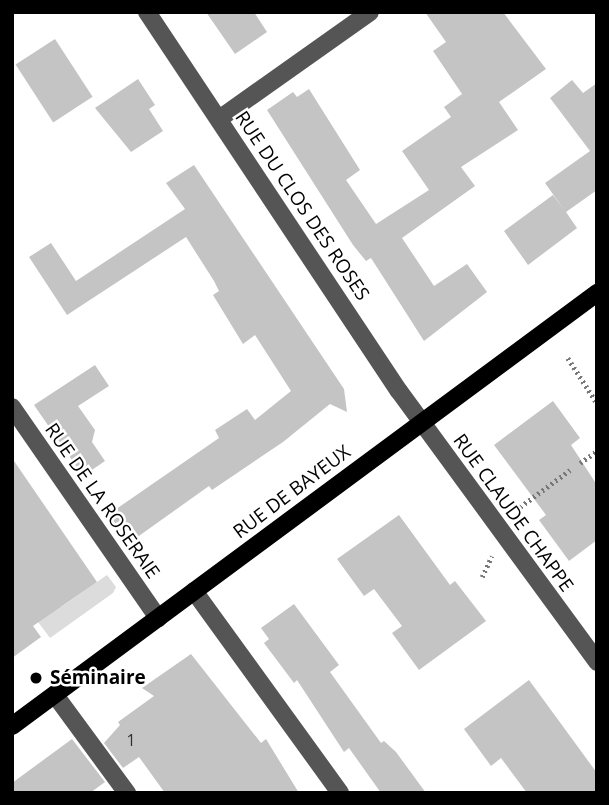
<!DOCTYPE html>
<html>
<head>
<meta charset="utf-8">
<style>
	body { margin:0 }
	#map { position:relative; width:609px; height:805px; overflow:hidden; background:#fff; font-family:"Open Sans",sans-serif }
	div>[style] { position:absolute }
	.green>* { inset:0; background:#dcdcdc }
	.building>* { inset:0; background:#c4c4c4; transform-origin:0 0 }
	.path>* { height:4.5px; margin-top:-2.25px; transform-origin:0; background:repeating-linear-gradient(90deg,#777 0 2px,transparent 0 5.5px) }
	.minor>* { height:18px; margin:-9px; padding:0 9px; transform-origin:9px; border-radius:9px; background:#555 }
	.major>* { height:18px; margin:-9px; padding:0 9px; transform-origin:9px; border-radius:9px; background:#000 }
	.dots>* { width:19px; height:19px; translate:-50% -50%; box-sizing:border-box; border:4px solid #fff; border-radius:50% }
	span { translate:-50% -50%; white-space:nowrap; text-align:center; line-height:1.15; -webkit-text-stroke:5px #fff; paint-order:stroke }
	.number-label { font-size:16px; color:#313131 }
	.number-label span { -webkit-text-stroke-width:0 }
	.street-label { font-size:19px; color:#000 }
	.poi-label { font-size:19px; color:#000; font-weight:700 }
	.left { translate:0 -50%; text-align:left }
	.frame { position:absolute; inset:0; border:14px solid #000; pointer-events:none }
</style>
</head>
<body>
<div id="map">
	<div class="green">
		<i style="clip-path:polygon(107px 575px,116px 587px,113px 593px,50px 638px,12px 587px,61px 607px)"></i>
	</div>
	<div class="building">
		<i style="clip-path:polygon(206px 12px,254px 12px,267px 32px,235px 54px)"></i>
		<i style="clip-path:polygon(425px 12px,503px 12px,546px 69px,499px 102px,518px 130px,461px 167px,475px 186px,402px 238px,434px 286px,467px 264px,487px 292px,424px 341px,371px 258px,366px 261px,353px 245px,267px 110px,293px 92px,297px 97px,309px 89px,360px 170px,346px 180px,376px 224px,429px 190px,402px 151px,451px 117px,444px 107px,462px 94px,433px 51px,446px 42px)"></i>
		<i style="left:55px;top:39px;width:69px;height:47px;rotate:57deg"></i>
		<i style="clip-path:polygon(138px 79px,155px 105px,149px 109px,163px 131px,131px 152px,95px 108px)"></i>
		<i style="clip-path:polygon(572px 80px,583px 93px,597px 83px,597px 190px,566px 212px,577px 228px,528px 265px,504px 231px,553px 195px,565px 211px,545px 183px,590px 151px,550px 98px)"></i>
		<i style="clip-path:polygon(194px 165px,344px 389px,347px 412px,330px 404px,283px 442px,212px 490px,209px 486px,129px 543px,109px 514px,219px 438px,215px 430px,247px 409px,255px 420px,291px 391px,255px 335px,243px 344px,213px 295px,219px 291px,214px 281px,186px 237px,67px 315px,29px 257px,51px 243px,76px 281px,185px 209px,166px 183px)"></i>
		<i style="clip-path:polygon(95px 365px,109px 386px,78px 406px,95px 430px,92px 442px,105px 461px,83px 476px,34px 405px)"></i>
		<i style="clip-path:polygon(553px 401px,580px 438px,571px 445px,597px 485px,597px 540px,569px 561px,539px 520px,546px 515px,494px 445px)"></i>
		<i style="clip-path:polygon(12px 458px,97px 582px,33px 626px,41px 637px,12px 658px)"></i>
		<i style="clip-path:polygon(399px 515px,450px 585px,455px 581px,486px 621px,419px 670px,392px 633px,402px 626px,374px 589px,364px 596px,337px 559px)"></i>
		<i style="clip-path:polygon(294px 604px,339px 665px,330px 672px,381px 743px,384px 741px,396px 752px,426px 793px,381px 793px,349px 748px,344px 752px,297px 680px,294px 683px,264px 643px,269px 639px,261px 628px)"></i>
		<i style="clip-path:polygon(191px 654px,261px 743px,266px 739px,299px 793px,165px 793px,139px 757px,123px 768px,104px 743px,120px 725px,118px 722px,154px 696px,142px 688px)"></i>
		<i style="clip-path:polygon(529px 680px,597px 773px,597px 793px,527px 793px,501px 758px,491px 766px,464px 729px)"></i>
		<i style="clip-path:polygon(72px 739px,105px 782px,90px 793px,12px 793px,12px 783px)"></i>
	</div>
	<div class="path">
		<i style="left:568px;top:358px;width:54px;rotate:57.2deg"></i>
		<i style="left:580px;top:463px;width:21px;rotate:-35deg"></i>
		<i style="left:520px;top:507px;width:62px;rotate:-36.5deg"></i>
		<i style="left:482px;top:577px;width:23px;rotate:-65deg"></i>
	</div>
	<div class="minor">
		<i style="left:147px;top:12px;width:455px;rotate:56.4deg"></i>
		<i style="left:399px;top:391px;width:336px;rotate:53.8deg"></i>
		<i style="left:219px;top:119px;width:185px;rotate:-35.3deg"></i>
		<i style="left:12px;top:407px;width:257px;rotate:55.3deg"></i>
		<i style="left:194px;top:591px;width:249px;rotate:54.1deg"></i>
		<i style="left:55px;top:695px;width:122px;rotate:53.7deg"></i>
	</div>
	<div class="major">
		<i style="left:12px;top:726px;width:728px;rotate:-36.51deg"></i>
	</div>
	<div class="dots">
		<i style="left:36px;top:678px;background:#000"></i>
	</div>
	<div class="number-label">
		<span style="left:131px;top:740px">1</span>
	</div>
	<div class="street-label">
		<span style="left:302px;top:206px;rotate:56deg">RUE DU CLOS DES ROSES</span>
		<span style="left:292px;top:492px;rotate:-37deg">RUE DE BAYEUX</span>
		<span style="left:102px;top:501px;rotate:55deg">RUE DE LA ROSERAIE</span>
		<span style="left:513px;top:513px;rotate:54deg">RUE CLAUDE CHAPPE</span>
	</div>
	<div class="poi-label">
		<span class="left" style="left:50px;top:678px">Séminaire</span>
	</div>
	<div class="frame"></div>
</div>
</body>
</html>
